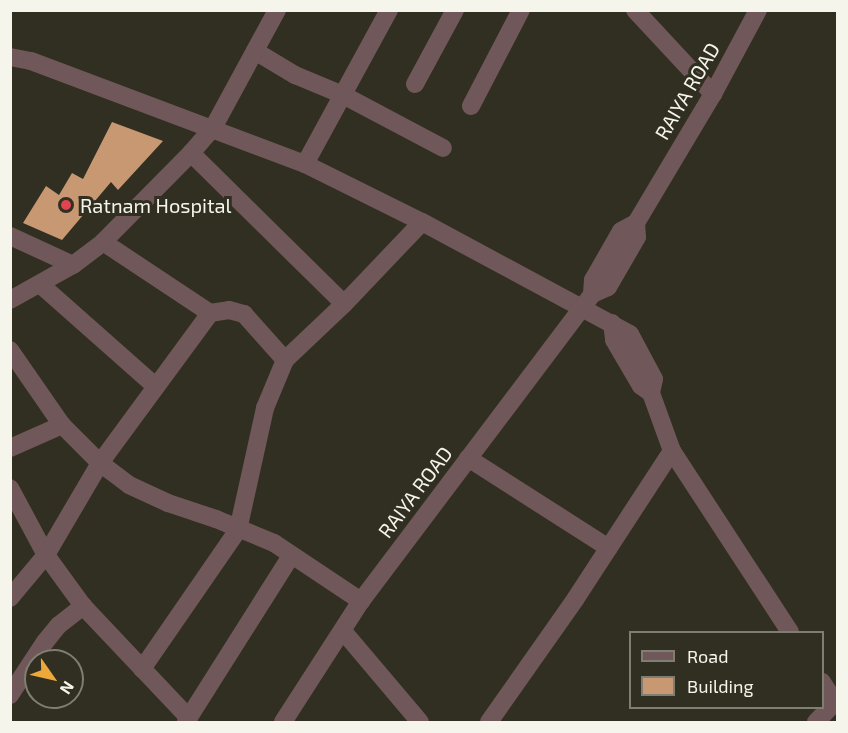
<!DOCTYPE html>
<html>
<head>
<meta charset="utf-8">
<style>
	body { margin:0 }
	#map { position:relative; width:848px; height:733px; overflow:hidden; background:#312f21; font-family:"Exo 2",sans-serif }
	div>[style] { position:absolute }
	.building>* { inset:0; background:#c79872 }
	.minor>* { height:18px; margin:-9px; padding:0 9px; transform-origin:9px; border-radius:9px; background:#705759 }
	.dots>* { width:16px; height:16px; translate:-50% -50%; box-sizing:border-box; border:3px solid #312f21; border-radius:50% }
	span { translate:-50% -50%; white-space:nowrap; text-align:center; line-height:1.15; -webkit-text-stroke:6px #312f21; paint-order:stroke }
	.street-label { font-size:20px; color:#f6f5ec }
	.poi-label { font-size:20px; color:#f6f5ec }
	.left { translate:0 -50%; text-align:left }
	.frame { position:absolute; inset:0; border:12px solid #f6f5ec; pointer-events:none }
	.legend { position:absolute; left:629px; top:631px; width:195px; height:78px; box-sizing:border-box; background:#312f21; border:2px solid #807e72; margin:0; padding:8px 10px; list-style:none; font-size:18px; color:#f6f5ec }
	.legend li { display:flex; align-items:center; gap:12px; height:30px }
	.legend b { width:30px; border:2px solid #807e72 }
	.north { position:absolute; left:24px; top:649px; width:60px; height:60px; box-sizing:border-box; background:#312f21; border:2px solid #807e72; border-radius:50%; rotate:124deg; font-size:16px; font-weight:700; line-height:24px; text-align:center; color:#f6f5ec }
	.north::after { content:''; display:block; margin:auto; width:21px; height:27px; background:#eca93a; clip-path:polygon(50% 0,100% 100%,50% 72%,0 100%) }
</style>
</head>
<body>
<div id="map">
	<div class="building">
		<i style="clip-path:polygon(112px 122px,163px 141px,118px 190px,111px 182px,62px 240px,23px 223px,46px 186px,59px 195px,72px 173px,83px 179px)"></i>
	</div>
	<div class="minor">
		<i style="left:635px;top:10px;width:115px;rotate:47.1deg"></i>
		<i style="left:255px;top:51px;width:47px;rotate:31deg"></i>
		<i style="left:295px;top:75px;width:52px;rotate:22.6deg"></i>
		<i style="left:343px;top:95px;width:113px;rotate:27.9deg"></i>
		<i style="left:10px;top:57px;width:21px;rotate:11deg"></i>
		<i style="left:31px;top:61px;width:293px;rotate:20.6deg"></i>
		<i style="left:305px;top:164px;width:131px;rotate:26.4deg"></i>
		<i style="left:422px;top:222px;width:236px;rotate:28.3deg"></i>
		<i style="left:630px;top:334px;width:51px;rotate:61.9deg"></i>
		<i style="left:654px;top:379px;width:14px;rotate:102deg"></i>
		<i style="left:415px;top:84px;width:84px;rotate:-61.6deg"></i>
		<i style="left:471px;top:106px;width:108px;rotate:-62.5deg"></i>
		<i style="left:191px;top:153px;width:215px;rotate:44.6deg"></i>
		<i style="left:305px;top:164px;width:175px;rotate:-61.4deg"></i>
		<i style="left:636px;top:223px;width:14px;rotate:86deg"></i>
		<i style="left:637px;top:237px;width:58px;rotate:120.1deg"></i>
		<i style="left:608px;top:287px;width:17px;rotate:156deg"></i>
		<i style="left:592px;top:294px;width:14px;rotate:-86deg"></i>
		<i style="left:593px;top:280px;width:56px;rotate:-60.3deg"></i>
		<i style="left:621px;top:231px;width:17px;rotate:-28deg"></i>
		<i style="left:636px;top:223px;width:150px;rotate:-59.2deg"></i>
		<i style="left:713px;top:94px;width:95px;rotate:-61.8deg"></i>
		<i style="left:10px;top:236px;width:69px;rotate:24.7deg"></i>
		<i style="left:103px;top:242px;width:128px;rotate:33.6deg"></i>
		<i style="left:41px;top:285px;width:152px;rotate:41.5deg"></i>
		<i style="left:10px;top:300px;width:72px;rotate:-29.1deg"></i>
		<i style="left:73px;top:265px;width:38px;rotate:-37deg"></i>
		<i style="left:103px;top:242px;width:125px;rotate:-45.3deg"></i>
		<i style="left:191px;top:153px;width:33px;rotate:-49deg"></i>
		<i style="left:213px;top:128px;width:134px;rotate:-61.5deg"></i>
		<i style="left:612px;top:323px;width:17px;rotate:83deg"></i>
		<i style="left:614px;top:340px;width:53px;rotate:59.6deg"></i>
		<i style="left:641px;top:386px;width:12px;rotate:35deg"></i>
		<i style="left:651px;top:393px;width:62px;rotate:70.1deg"></i>
		<i style="left:672px;top:451px;width:216px;rotate:56.9deg"></i>
		<i style="left:10px;top:350px;width:91px;rotate:55.3deg"></i>
		<i style="left:62px;top:425px;width:54px;rotate:45deg"></i>
		<i style="left:100px;top:463px;width:36px;rotate:37deg"></i>
		<i style="left:129px;top:485px;width:43px;rotate:24.8deg"></i>
		<i style="left:168px;top:503px;width:51px;rotate:18.4deg"></i>
		<i style="left:216px;top:519px;width:63px;rotate:22.5deg"></i>
		<i style="left:274px;top:543px;width:105px;rotate:33.7deg"></i>
		<i style="left:10px;top:448px;width:57px;rotate:-23.9deg"></i>
		<i style="left:468px;top:458px;width:167px;rotate:32.6deg"></i>
		<i style="left:10px;top:488px;width:76px;rotate:61.8deg"></i>
		<i style="left:46px;top:555px;width:63px;rotate:54deg"></i>
		<i style="left:83px;top:606px;width:154px;rotate:46.6deg"></i>
		<i style="left:10px;top:598px;width:56px;rotate:-50.1deg"></i>
		<i style="left:46px;top:555px;width:107px;rotate:-59.6deg"></i>
		<i style="left:100px;top:463px;width:186px;rotate:-53.7deg"></i>
		<i style="left:210px;top:313px;width:19px;rotate:-9deg"></i>
		<i style="left:229px;top:310px;width:16px;rotate:15deg"></i>
		<i style="left:244px;top:314px;width:62px;rotate:48.3deg"></i>
		<i style="left:285px;top:360px;width:81px;rotate:-43.5deg"></i>
		<i style="left:344px;top:304px;width:113px;rotate:-46.4deg"></i>
		<i style="left:343px;top:631px;width:119px;rotate:49.8deg"></i>
		<i style="left:142px;top:669px;width:169px;rotate:-55.4deg"></i>
		<i style="left:238px;top:530px;width:125px;rotate:-77.5deg"></i>
		<i style="left:265px;top:408px;width:52px;rotate:-67.4deg"></i>
		<i style="left:10px;top:695px;width:64px;rotate:-56.6deg"></i>
		<i style="left:45px;top:642px;width:22px;rotate:-51deg"></i>
		<i style="left:59px;top:625px;width:31px;rotate:-38deg"></i>
		<i style="left:186px;top:722px;width:196px;rotate:-57.7deg"></i>
		<i style="left:283px;top:722px;width:144px;rotate:-57.2deg"></i>
		<i style="left:361px;top:601px;width:384px;rotate:-53deg"></i>
		<i style="left:489px;top:722px;width:151px;rotate:-54.9deg"></i>
		<i style="left:576px;top:598px;width:176px;rotate:-56.9deg"></i>
		<i style="left:816px;top:722px;width:28px;rotate:-46deg"></i>
		<i style="left:835px;top:702px;width:24px;rotate:-123deg"></i>
	</div>
	<div class="dots">
		<i style="left:66px;top:205px;background:#e0444e"></i>
	</div>
	<div class="street-label">
		<span style="left:687px;top:91px;rotate:-60deg">RAIYA ROAD</span>
		<span style="left:415px;top:492px;rotate:-53deg">RAIYA ROAD</span>
	</div>
	<div class="poi-label">
		<span class="left" style="left:80px;top:205px">Ratnam Hospital</span>
	</div>
	<div class="frame"></div>
	<ul class="legend">
	<li><b style="height:8px;background:#705759"></b>Road</li>
	<li><b style="height:16px;background:#c79872"></b>Building</li>
	</ul>
	<div class="north">N</div>
</div>
</body>
</html>
